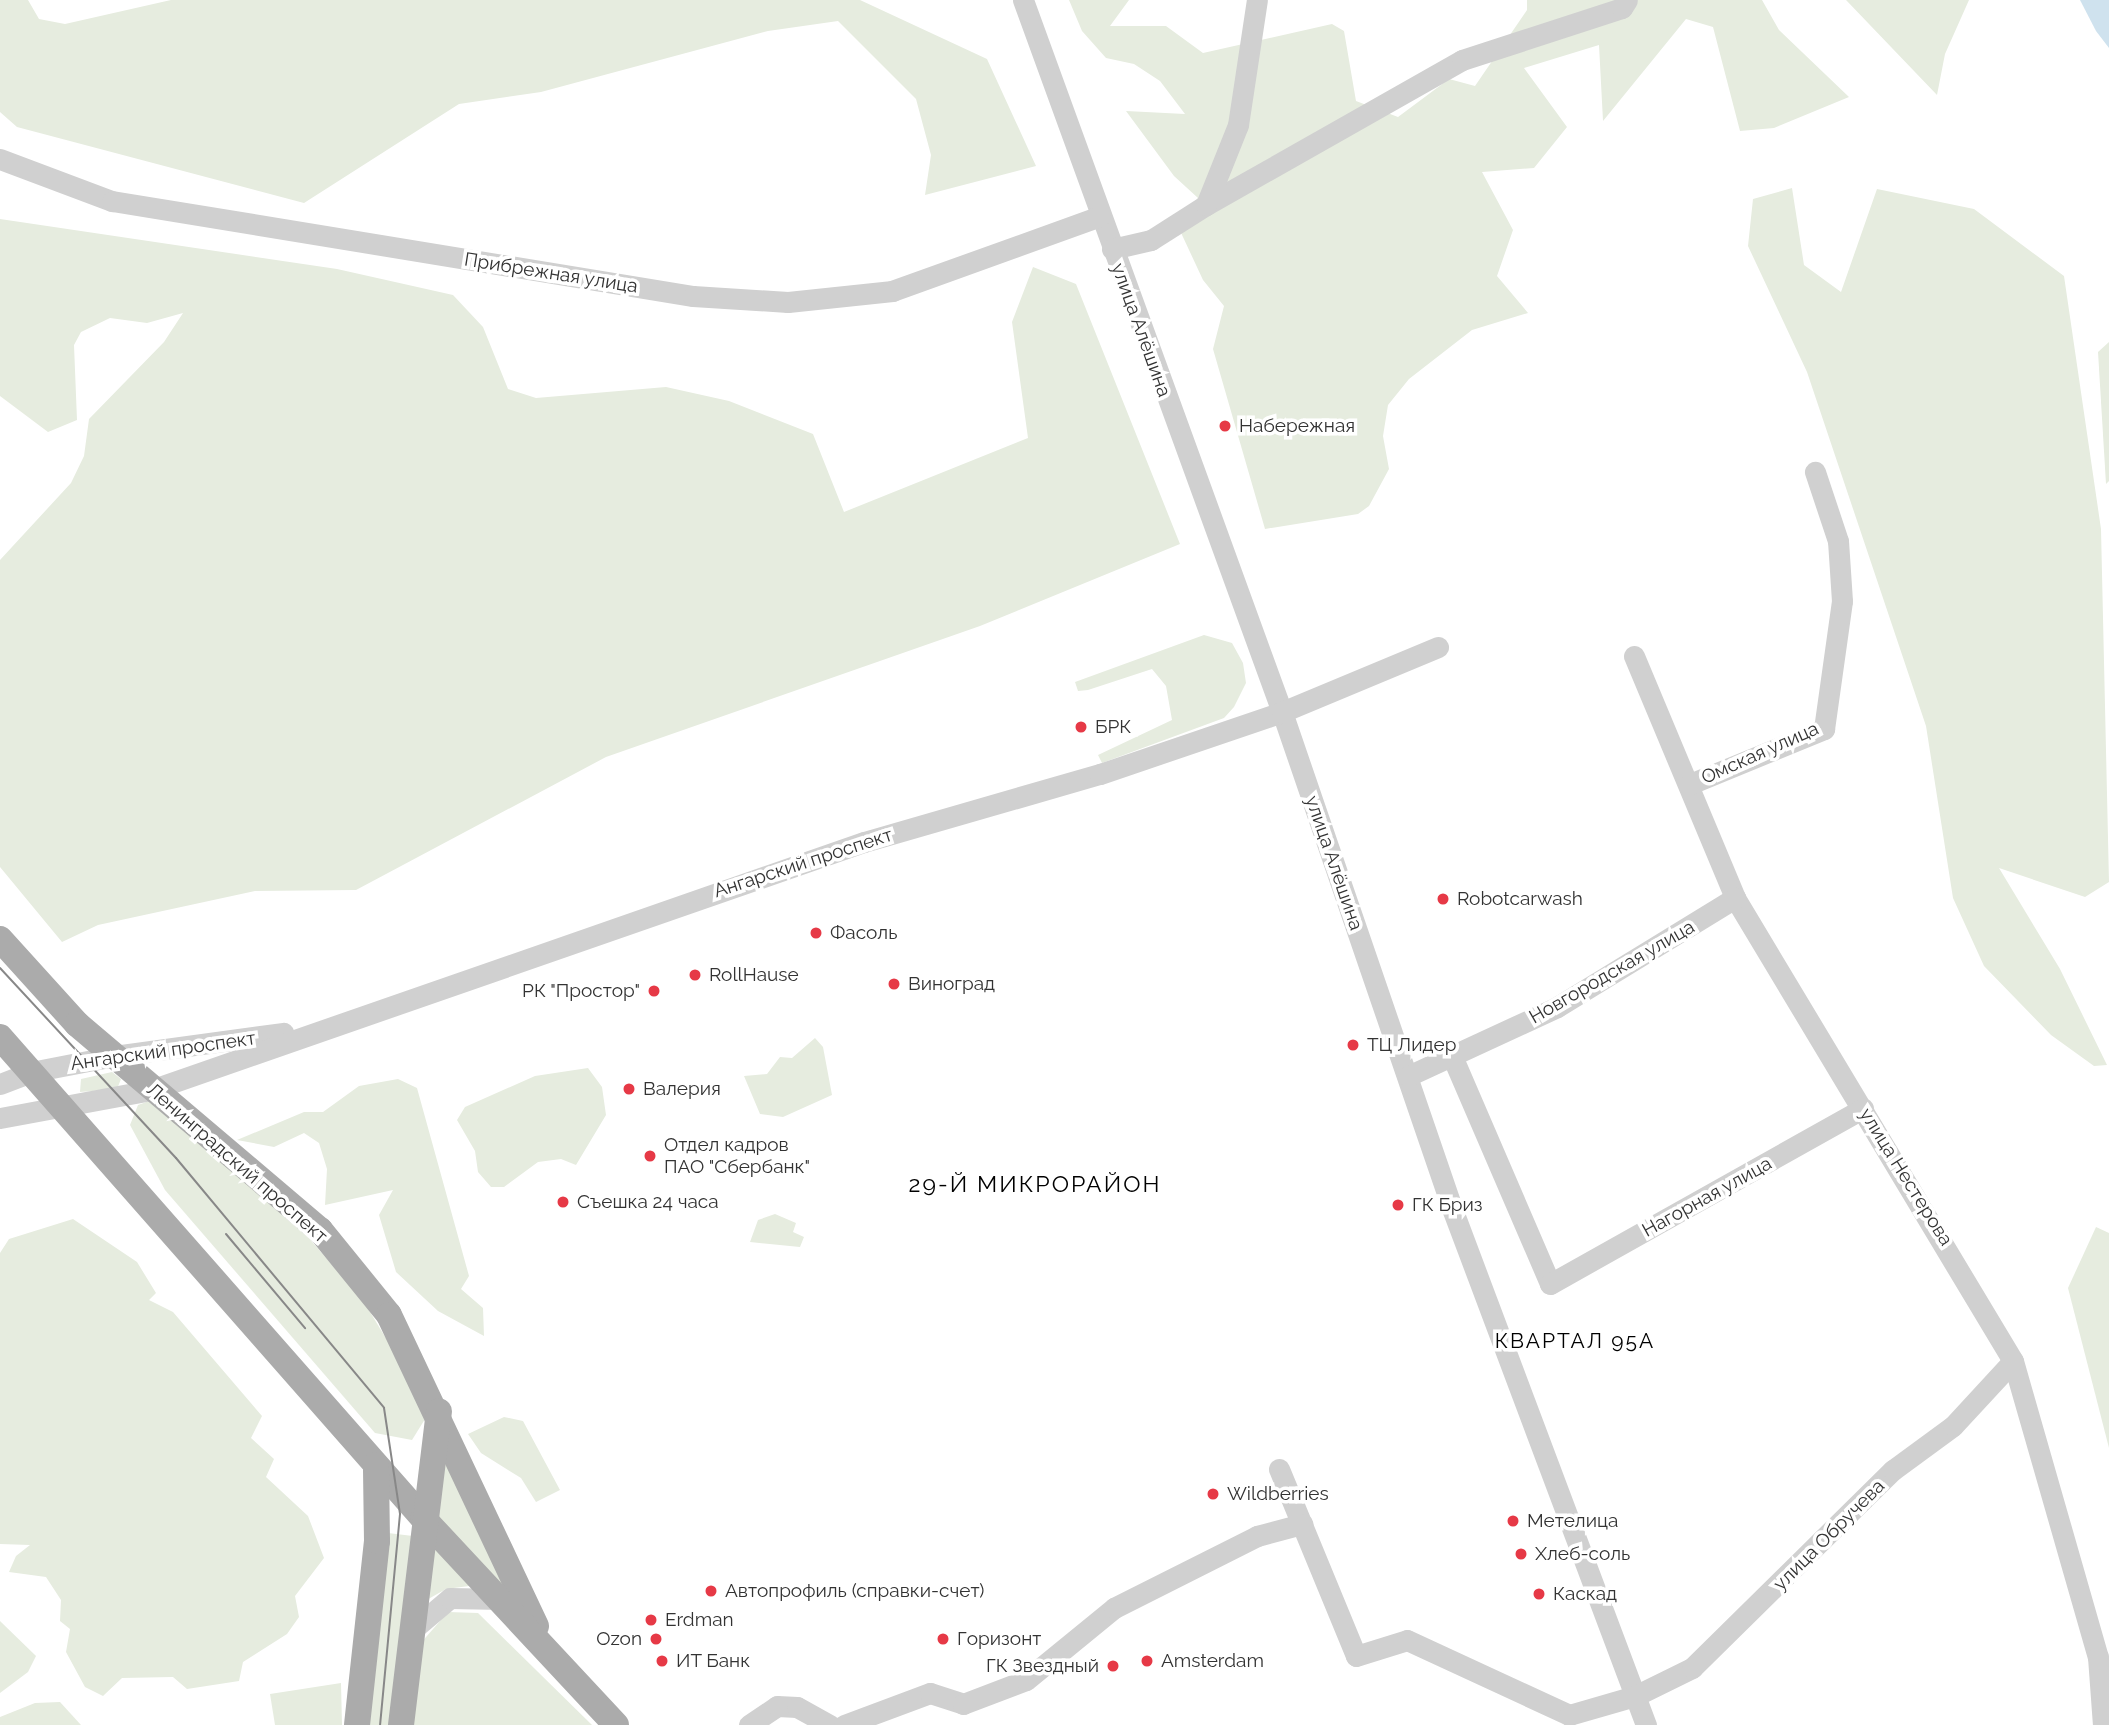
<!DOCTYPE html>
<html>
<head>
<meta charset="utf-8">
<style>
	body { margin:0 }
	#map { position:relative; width:2109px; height:1725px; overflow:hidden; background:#fff; font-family:Raleway,sans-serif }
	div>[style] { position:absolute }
	.green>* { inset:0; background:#e6ecdf; transform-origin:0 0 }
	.water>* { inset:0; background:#cfe2ee }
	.minor>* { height:21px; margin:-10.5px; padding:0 10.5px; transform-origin:10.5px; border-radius:10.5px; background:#d0d0d0 }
	.major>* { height:26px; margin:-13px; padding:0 13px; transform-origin:13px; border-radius:13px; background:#ababab }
	.tram>* { height:2px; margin:-1px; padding:0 1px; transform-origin:1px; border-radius:1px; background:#888 }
	.dots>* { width:19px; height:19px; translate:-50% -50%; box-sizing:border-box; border:4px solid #fff; border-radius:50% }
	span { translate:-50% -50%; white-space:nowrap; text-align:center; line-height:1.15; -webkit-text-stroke:7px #fff; paint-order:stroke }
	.street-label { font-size:19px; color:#333 }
	.poi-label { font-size:19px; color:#333 }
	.left { translate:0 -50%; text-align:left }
	.right { translate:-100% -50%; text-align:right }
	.neighbourhood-label { font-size:21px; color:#000; letter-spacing:2px }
	.quarter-label { font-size:23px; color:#000; letter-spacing:2px }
</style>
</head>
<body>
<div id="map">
	<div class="green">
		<i style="clip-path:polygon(0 0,28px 0,39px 19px,65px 24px,171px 0,860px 0,987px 59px,1036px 166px,925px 195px,931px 155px,916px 99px,838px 21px,768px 31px,541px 92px,459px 104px,304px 203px,17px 127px,0 112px)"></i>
		<i style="clip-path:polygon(1069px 0,1129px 0,1110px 26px,1166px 26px,1203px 53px,1332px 24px,1344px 31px,1356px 101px,1398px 117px,1449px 79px,1475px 86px,1527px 10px,1527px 0,1762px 0,1779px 30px,1849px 97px,1774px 128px,1740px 131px,1713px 27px,1686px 19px,1603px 121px,1599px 45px,1524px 68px,1567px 127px,1534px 168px,1482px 172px,1513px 230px,1497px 276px,1528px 313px,1472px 330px,1409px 379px,1388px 405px,1383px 436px,1389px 469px,1369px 506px,1358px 514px,1265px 529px,1213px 349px,1224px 306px,1203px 280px,1176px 222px,1198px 198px,1174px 176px,1126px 111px,1185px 114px,1160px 81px,1134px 64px,1106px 58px,1082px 31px)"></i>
		<i style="clip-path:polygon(1846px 0,1969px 0,1945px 54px,1937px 95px)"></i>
		<i style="clip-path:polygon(1792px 188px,1804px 265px,1841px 292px,1877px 189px,1974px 209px,2064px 276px,2101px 529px,2109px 882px,2085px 897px,1999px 868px,2060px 969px,2107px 1065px,2094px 1066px,2051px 1035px,1984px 966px,1953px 898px,1926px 726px,1807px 372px,1748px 246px,1753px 199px)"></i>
		<i style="clip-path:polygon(0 219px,337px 269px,453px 295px,483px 327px,508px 389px,536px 398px,666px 387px,729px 401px,813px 434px,844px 512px,1028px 438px,1012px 322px,1033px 267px,1076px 284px,1180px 544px,980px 626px,606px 757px,356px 890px,255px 891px,98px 925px,62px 942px,0 867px,0 560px,71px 483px,84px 456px,89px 419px,164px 342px,183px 313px,147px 323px,110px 318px,81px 332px,74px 345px,77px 420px,48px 432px,0 396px)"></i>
		<i style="clip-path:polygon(2109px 342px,2109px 481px,2106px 484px,2098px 352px)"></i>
		<i style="clip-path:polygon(1204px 635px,1232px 643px,1243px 663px,1246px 683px,1234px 707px,1224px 718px,1102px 763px,1098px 755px,1172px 720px,1166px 686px,1152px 669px,1088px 690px,1078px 691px,1075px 682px)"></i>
		<i style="clip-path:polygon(815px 1038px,823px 1047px,832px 1095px,783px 1117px,760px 1114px,744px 1076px,767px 1074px,780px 1057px,792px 1058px)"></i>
		<i style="clip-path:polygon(588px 1068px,602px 1087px,606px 1115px,576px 1165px,561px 1159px,538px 1162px,504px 1187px,491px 1187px,478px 1172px,475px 1151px,457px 1120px,465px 1107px,535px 1076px)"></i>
		<i style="clip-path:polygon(112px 1072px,121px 1079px,117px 1089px,80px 1092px,81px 1079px)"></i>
		<i style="clip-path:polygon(398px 1079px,417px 1088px,469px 1276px,461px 1289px,483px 1308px,484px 1336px,438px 1311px,396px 1272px,379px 1215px,393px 1190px,325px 1205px,327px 1169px,319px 1143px,304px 1133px,274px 1147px,237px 1140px,304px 1112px,323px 1112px,359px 1086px)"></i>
		<i style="clip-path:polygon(152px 1100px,295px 1222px,364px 1302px,430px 1411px,412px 1440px,375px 1433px,165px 1190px,130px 1125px,138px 1105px)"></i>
		<i style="clip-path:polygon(775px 1214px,796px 1223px,793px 1232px,804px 1237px,800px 1247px,750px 1242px,758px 1220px)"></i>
		<i style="clip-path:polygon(73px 1219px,137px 1262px,156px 1293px,149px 1300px,173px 1312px,262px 1416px,251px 1438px,274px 1459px,266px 1477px,308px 1516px,324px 1558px,295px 1596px,299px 1617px,287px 1634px,243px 1662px,239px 1681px,187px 1689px,173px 1677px,122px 1678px,103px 1696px,85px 1687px,66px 1652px,70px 1629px,60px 1621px,61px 1600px,46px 1577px,9px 1572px,16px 1556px,30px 1545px,0 1544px,0 1253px,9px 1239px)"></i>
		<i style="clip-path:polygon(2096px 1227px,2109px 1233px,2109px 1448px,2068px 1288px)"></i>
		<i style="clip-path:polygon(504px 1417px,523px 1421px,560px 1490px,536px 1502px,521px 1478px,481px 1453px,468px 1434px)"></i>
		<i style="clip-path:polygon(443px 1438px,516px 1601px,434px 1514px)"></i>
		<i style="left:388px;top:1533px;width:25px;height:193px;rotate:7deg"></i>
		<i style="clip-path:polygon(430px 1539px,477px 1585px,446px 1589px,423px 1602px)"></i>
		<i style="clip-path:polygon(448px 1612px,478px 1613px,592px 1725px,411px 1725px,419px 1645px)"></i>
		<i style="clip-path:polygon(0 1621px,36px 1656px,28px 1672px,0 1693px)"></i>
		<i style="clip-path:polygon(341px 1683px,342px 1725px,275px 1725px,270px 1694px)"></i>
		<i style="clip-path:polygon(60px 1702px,81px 1725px,0 1725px,0 1717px,35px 1703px)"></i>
	</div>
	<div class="water">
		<i style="clip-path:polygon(2080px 0,2109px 0,2109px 48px,2096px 31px)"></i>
	</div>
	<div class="minor">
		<i style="left:1023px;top:0;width:758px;rotate:70.01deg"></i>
		<i style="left:1282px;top:712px;width:527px;rotate:71.08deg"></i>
		<i style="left:1453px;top:1211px;width:549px;rotate:69.42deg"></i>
		<i style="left:0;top:159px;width:120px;rotate:20.6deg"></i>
		<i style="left:112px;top:201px;width:589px;rotate:9.29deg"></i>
		<i style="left:693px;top:296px;width:95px;rotate:3.6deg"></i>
		<i style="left:788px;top:302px;width:105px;rotate:-6deg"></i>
		<i style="left:892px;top:291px;width:221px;rotate:-19.8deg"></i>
		<i style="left:1206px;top:205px;width:294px;rotate:-29.5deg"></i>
		<i style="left:1462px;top:60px;width:168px;rotate:-18deg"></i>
		<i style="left:1622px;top:8px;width:9px;rotate:-58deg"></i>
		<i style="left:1112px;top:249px;width:40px;rotate:-13deg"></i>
		<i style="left:1151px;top:240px;width:65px;rotate:-32.5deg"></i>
		<i style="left:1206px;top:205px;width:86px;rotate:-68.2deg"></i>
		<i style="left:1238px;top:125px;width:126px;rotate:-81.4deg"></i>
		<i style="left:1634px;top:656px;width:262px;rotate:67.3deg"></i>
		<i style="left:1735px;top:898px;width:540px;rotate:59.02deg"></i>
		<i style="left:2013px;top:1361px;width:308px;rotate:74deg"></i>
		<i style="left:2098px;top:1657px;width:68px;rotate:85.8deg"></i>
		<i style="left:1690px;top:784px;width:145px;rotate:-22.3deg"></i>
		<i style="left:1824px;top:729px;width:129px;rotate:-82deg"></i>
		<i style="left:1842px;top:601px;width:60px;rotate:-93.8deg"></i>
		<i style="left:1838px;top:541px;width:73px;rotate:-108.4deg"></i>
		<i style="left:1452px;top:1056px;width:248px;rotate:66.7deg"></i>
		<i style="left:1550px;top:1284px;width:359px;rotate:-29.3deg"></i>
		<i style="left:1408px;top:1076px;width:164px;rotate:-24.8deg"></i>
		<i style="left:1557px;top:1007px;width:209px;rotate:-31.5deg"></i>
		<i style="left:0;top:1084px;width:33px;rotate:-21deg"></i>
		<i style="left:31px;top:1072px;width:85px;rotate:-10.9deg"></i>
		<i style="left:114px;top:1056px;width:171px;rotate:-7.8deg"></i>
		<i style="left:0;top:1118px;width:154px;rotate:-10.5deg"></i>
		<i style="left:151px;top:1090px;width:755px;rotate:-19.18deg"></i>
		<i style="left:864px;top:842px;width:246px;rotate:-16.1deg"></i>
		<i style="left:1100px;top:774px;width:192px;rotate:-18.8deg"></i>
		<i style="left:1282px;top:712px;width:169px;rotate:-22.6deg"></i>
		<i style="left:1279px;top:1469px;width:202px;rotate:67.6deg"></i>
		<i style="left:1356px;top:1656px;width:53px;rotate:-17.4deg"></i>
		<i style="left:1407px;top:1640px;width:179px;rotate:24.8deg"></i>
		<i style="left:1569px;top:1715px;width:69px;rotate:-16.1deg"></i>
		<i style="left:1635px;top:1696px;width:64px;rotate:-26.2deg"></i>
		<i style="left:1692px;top:1668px;width:282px;rotate:-44.6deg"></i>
		<i style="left:1893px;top:1470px;width:74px;rotate:-36.3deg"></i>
		<i style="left:1953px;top:1426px;width:88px;rotate:-47.3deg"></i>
		<i style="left:411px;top:1631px;width:51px;rotate:-40.2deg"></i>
		<i style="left:450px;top:1598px;width:51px;rotate:1.1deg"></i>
		<i style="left:749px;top:1725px;width:34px;rotate:-34deg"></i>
		<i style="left:777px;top:1706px;width:20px;rotate:3deg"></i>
		<i style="left:797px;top:1707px;width:38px;rotate:29deg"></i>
		<i style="left:844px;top:1725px;width:92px;rotate:-20.4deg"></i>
		<i style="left:930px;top:1693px;width:35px;rotate:18deg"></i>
		<i style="left:963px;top:1704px;width:67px;rotate:-20.9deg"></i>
		<i style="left:1026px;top:1680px;width:114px;rotate:-39.3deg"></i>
		<i style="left:1114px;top:1608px;width:160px;rotate:-26.7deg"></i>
		<i style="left:1257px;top:1536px;width:47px;rotate:-14.9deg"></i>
	</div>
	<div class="major">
		<i style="left:0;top:939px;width:115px;rotate:47.8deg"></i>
		<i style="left:77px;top:1024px;width:319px;rotate:40.3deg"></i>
		<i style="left:320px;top:1230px;width:109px;rotate:50.9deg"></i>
		<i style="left:389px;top:1315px;width:344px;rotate:64.7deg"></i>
		<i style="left:0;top:1037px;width:641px;rotate:48.67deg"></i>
		<i style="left:423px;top:1518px;width:283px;rotate:47deg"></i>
		<i style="left:357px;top:1725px;width:185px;rotate:-83.8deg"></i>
		<i style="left:377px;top:1541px;width:76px;rotate:-90.8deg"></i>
		<i style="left:401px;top:1725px;width:316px;rotate:-83.1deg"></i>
	</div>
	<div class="tram">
		<i style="left:0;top:968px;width:259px;rotate:47.2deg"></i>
		<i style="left:176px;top:1158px;width:325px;rotate:50.2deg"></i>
		<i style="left:384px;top:1408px;width:107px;rotate:81.4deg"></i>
		<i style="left:400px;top:1514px;width:212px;rotate:95.4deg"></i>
		<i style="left:226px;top:1234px;width:123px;rotate:50deg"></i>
	</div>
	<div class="dots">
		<i style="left:1225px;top:426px;background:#e63946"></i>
		<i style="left:1081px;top:727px;background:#e63946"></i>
		<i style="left:1443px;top:899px;background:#e63946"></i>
		<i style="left:816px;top:933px;background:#e63946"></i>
		<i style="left:695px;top:975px;background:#e63946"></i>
		<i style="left:894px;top:984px;background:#e63946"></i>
		<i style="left:654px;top:991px;background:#e63946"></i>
		<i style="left:1353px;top:1045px;background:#e63946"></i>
		<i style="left:629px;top:1089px;background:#e63946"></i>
		<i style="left:650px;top:1156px;background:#e63946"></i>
		<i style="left:563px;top:1202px;background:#e63946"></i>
		<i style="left:1398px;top:1205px;background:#e63946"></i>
		<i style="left:1213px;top:1494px;background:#e63946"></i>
		<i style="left:1513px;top:1521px;background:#e63946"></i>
		<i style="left:1521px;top:1554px;background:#e63946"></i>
		<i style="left:711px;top:1591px;background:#e63946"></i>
		<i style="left:1539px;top:1594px;background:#e63946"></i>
		<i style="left:651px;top:1620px;background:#e63946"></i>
		<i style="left:656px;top:1639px;background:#e63946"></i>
		<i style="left:943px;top:1639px;background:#e63946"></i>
		<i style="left:662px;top:1661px;background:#e63946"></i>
		<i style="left:1147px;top:1661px;background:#e63946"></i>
		<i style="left:1113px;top:1666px;background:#e63946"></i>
	</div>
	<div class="street-label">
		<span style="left:551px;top:273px;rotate:9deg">Прибрежная улица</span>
		<span style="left:1141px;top:330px;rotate:70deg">улица Алёшина</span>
		<span style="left:1760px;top:753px;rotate:-24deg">Омская улица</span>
		<span style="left:803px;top:863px;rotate:-18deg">Ангарский проспект</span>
		<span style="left:1334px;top:863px;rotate:71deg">улица Алёшина</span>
		<span style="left:1612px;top:972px;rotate:-30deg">Новгородская улица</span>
		<span style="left:163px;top:1051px;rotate:-8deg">Ангарский проспект</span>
		<span style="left:237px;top:1163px;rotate:41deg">Ленинградский проспект</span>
		<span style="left:1906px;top:1177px;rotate:58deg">улица Нестерова</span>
		<span style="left:1707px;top:1197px;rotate:-29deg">Нагорная улица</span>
		<span style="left:1829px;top:1535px;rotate:-45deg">улица Обручева</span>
	</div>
	<div class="poi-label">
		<span class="left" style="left:1239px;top:426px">Набережная</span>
		<span class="left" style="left:1095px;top:727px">БРК</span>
		<span class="left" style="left:1457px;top:899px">Robotcarwash</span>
		<span class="left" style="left:830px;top:933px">Фасоль</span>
		<span class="left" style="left:709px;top:975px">RollHause</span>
		<span class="left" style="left:908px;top:984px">Виноград</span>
		<span class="right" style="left:640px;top:991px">РК "Простор"</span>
		<span class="left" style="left:1367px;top:1045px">ТЦ Лидер</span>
		<span class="left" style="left:643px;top:1089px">Валерия</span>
		<span class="left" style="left:664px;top:1156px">Отдел кадров<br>ПАО "Сбербанк"</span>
		<span class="left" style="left:577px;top:1202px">Съешка 24 часа</span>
		<span class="left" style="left:1412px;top:1205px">ГК Бриз</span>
		<span class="left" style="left:1227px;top:1494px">Wildberries</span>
		<span class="left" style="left:1527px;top:1521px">Метелица</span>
		<span class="left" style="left:1535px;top:1554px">Хлеб-соль</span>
		<span class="left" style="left:725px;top:1591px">Автопрофиль (справки-счет)</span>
		<span class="left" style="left:1553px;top:1594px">Каскад</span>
		<span class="left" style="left:665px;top:1620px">Erdman</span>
		<span class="right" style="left:642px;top:1639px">Ozon</span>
		<span class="left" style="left:957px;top:1639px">Горизонт</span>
		<span class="left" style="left:676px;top:1661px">ИТ Банк</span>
		<span class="left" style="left:1161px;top:1661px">Amsterdam</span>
		<span class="right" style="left:1099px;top:1666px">ГК Звездный</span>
	</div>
	<div class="neighbourhood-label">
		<span style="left:1575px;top:1341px">КВАРТАЛ 95А</span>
	</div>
	<div class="quarter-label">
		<span style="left:1035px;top:1184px">29-Й МИКРОРАЙОН</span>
	</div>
</div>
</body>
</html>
